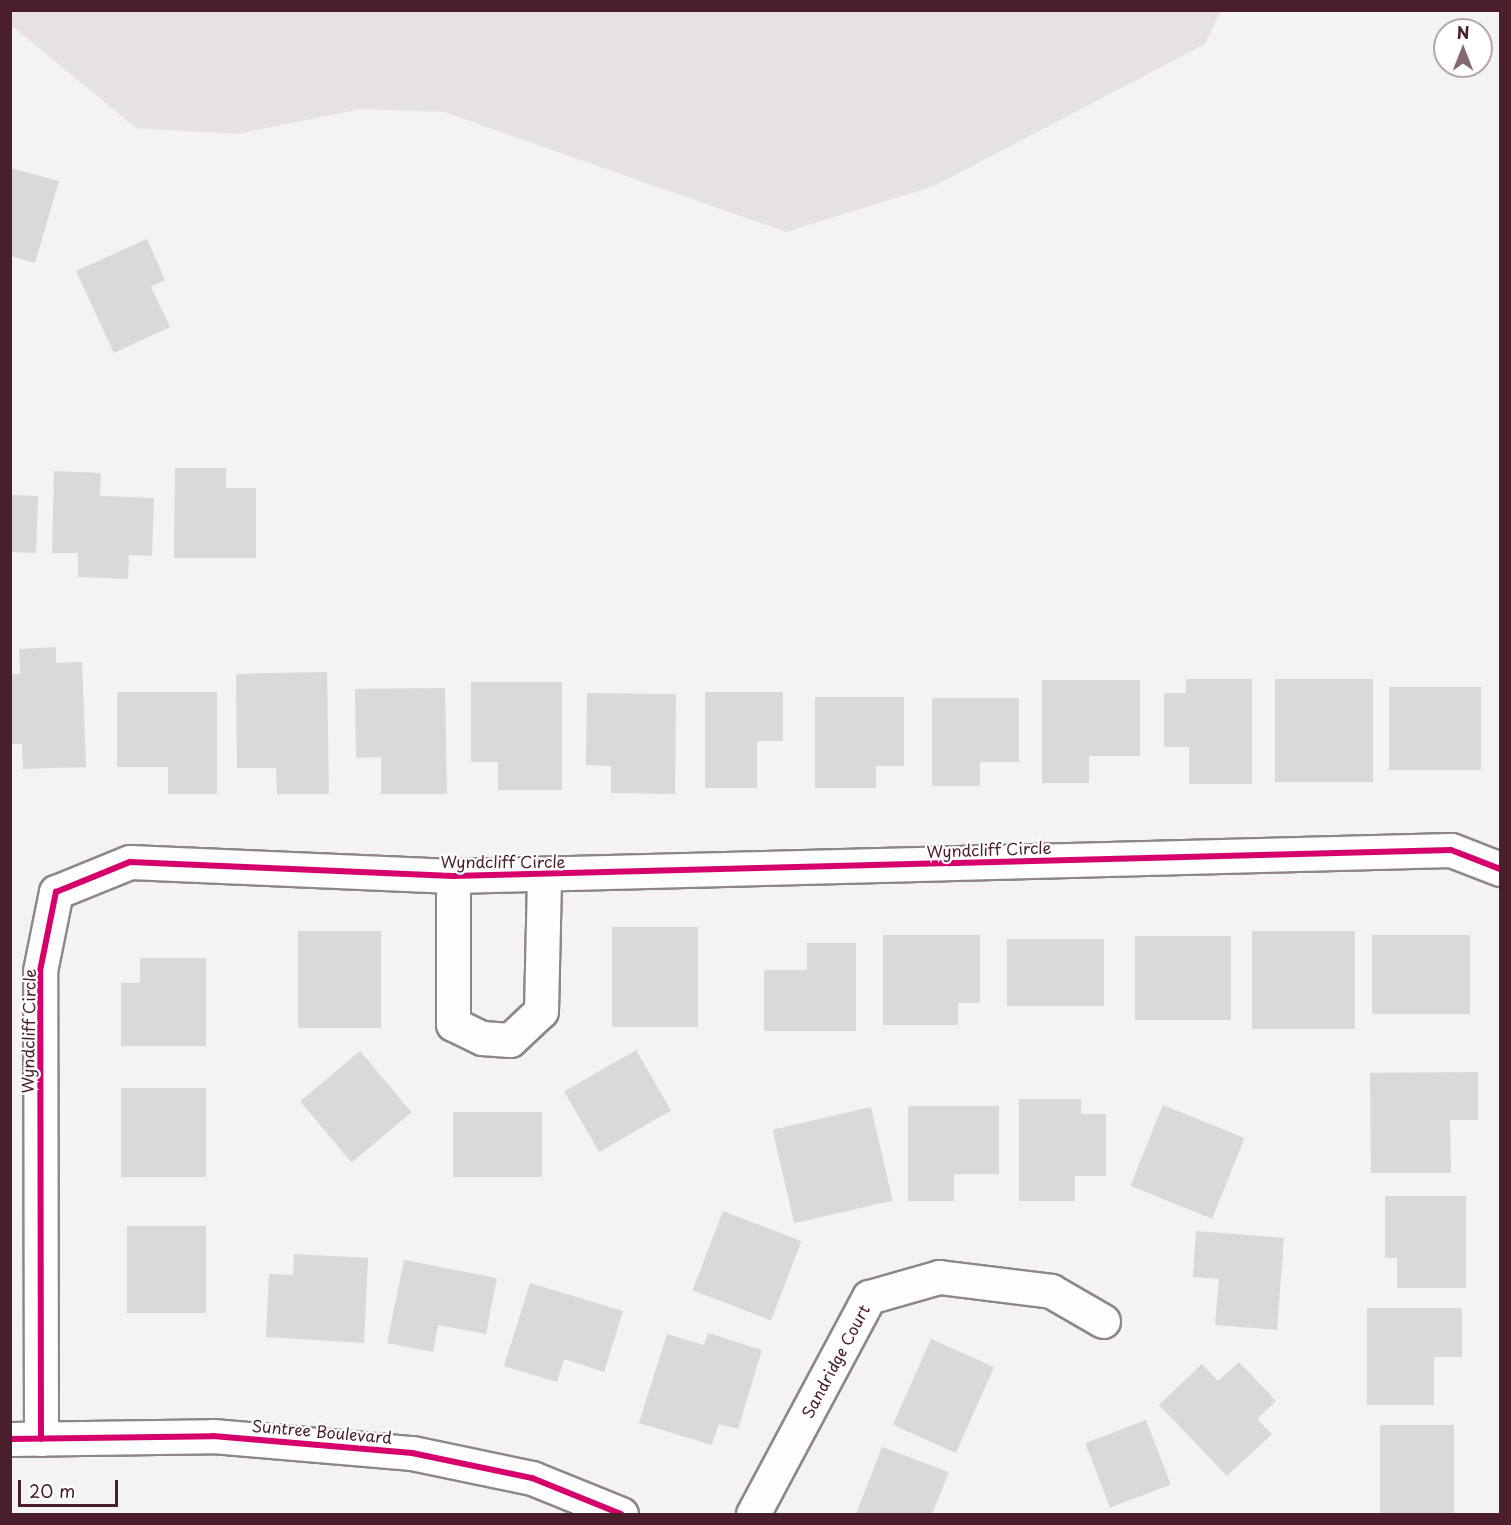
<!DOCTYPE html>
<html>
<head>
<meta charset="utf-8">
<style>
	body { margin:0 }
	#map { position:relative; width:1511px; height:1525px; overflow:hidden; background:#f3f3f3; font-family:"Playpen Sans",sans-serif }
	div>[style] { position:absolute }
	.green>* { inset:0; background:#e6e1e2 }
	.building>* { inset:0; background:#dad8d9; transform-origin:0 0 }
	.roads { filter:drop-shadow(2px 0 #8e8688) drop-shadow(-2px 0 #8e8688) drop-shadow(0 2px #8e8688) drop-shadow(0 -2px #8e8688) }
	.minor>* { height:33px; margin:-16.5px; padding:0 16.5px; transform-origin:16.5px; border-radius:16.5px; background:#fdfdfd }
	.cycleway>* { height:6px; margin:-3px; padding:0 3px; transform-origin:3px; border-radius:3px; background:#d6006c }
	span { translate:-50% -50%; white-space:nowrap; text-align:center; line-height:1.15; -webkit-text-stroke:4.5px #fff; paint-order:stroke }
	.street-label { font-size:16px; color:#4a1f2b }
	.frame { position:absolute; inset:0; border:12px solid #4a1f2b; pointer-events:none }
	.north { position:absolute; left:1433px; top:18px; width:60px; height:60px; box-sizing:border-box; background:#fff; border:2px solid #b7a5aa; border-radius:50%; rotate:0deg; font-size:16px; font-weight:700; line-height:24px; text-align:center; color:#4a1f2b }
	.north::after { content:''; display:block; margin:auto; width:21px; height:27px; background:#856971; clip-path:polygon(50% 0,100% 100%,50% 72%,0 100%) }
	.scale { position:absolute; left:18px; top:1480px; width:100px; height:27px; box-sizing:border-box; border:3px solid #4a1f2b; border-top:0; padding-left:8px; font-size:18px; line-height:21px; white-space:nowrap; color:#4a1f2b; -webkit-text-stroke:4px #fff; paint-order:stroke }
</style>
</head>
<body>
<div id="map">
	<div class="green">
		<i style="clip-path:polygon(10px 11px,11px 10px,1221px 11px,1205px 44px,934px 186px,786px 232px,444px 112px,361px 109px,237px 134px,136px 128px,11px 25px)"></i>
	</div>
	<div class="building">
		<i style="clip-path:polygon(10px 168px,59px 181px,35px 263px,10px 256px)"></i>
		<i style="clip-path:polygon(147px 239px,165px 280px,151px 287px,170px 327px,114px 353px,76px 271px)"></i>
		<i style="clip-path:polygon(175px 468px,226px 468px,226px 488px,256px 488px,256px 558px,174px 558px)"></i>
		<i style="clip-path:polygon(54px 471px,101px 473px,100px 496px,154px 498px,152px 556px,129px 555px,128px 579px,78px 577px,78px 553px,52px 553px)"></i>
		<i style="left:10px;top:495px;width:28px;height:57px;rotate:2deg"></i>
		<i style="clip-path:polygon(56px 647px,56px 663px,82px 662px,86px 767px,23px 769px,22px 744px,10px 744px,10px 674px,20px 674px,19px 649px)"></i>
		<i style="clip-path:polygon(327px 672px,329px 794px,277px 794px,276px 768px,237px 768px,236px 674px)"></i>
		<i style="clip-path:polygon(1186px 679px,1252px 679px,1252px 784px,1189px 784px,1189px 747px,1164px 747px,1164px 693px,1186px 693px)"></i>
		<i style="left:1275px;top:679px;width:98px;height:103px"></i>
		<i style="clip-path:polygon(1042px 680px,1140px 680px,1140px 756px,1089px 756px,1089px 783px,1042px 783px)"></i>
		<i style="clip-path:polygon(471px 682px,562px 682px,562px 790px,498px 790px,498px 762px,471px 762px)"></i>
		<i style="left:1389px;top:687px;width:92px;height:83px"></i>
		<i style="clip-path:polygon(445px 688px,447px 794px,381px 794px,381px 757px,356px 758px,355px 689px)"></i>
		<i style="clip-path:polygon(117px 692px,217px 692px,217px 794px,168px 794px,168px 767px,117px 767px)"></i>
		<i style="clip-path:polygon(705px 692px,783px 692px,783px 741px,757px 741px,757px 788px,705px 788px)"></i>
		<i style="clip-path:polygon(587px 693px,676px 694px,675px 794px,611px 793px,611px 766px,586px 765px)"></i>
		<i style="clip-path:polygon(815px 697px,904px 697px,904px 766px,876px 766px,876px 788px,815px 788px)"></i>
		<i style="clip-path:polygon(932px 698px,1019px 698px,1019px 762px,980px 762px,980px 786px,932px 786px)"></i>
		<i style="left:612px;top:927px;width:86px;height:100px"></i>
		<i style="left:298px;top:931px;width:83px;height:97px"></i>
		<i style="left:1252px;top:931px;width:103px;height:98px"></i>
		<i style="clip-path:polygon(883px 935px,980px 935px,980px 1003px,958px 1003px,958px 1025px,883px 1025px)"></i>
		<i style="left:1372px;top:935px;width:98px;height:79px"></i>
		<i style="left:1135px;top:936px;width:96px;height:84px"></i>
		<i style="left:1007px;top:939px;width:97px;height:67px"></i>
		<i style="clip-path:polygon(807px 943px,856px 943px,856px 1031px,764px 1031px,764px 970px,807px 970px)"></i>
		<i style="clip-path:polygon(140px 958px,206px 958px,206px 1046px,121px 1046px,121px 983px,140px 983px)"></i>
		<i style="left:636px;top:1050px;width:70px;height:83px;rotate:60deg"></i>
		<i style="left:360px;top:1051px;width:80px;height:78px;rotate:50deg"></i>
		<i style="clip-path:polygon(1478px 1072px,1478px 1120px,1450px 1120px,1451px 1173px,1371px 1173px,1370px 1073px)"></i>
		<i style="left:121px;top:1088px;width:85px;height:89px"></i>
		<i style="clip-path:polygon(1019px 1099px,1081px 1099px,1081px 1114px,1106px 1114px,1106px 1176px,1075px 1176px,1075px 1201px,1019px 1201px)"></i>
		<i style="left:1163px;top:1105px;width:88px;height:87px;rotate:22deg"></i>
		<i style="clip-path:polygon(908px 1106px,999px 1106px,999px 1174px,954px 1174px,954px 1201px,908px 1201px)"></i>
		<i style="left:871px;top:1107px;width:96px;height:101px;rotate:77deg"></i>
		<i style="left:453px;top:1112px;width:89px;height:65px"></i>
		<i style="clip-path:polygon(1385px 1196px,1466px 1196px,1466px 1288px,1397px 1288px,1397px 1258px,1385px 1258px)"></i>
		<i style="left:723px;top:1211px;width:84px;height:85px;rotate:21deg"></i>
		<i style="left:127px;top:1226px;width:79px;height:87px"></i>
		<i style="clip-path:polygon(1196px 1231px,1284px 1238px,1277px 1330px,1215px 1325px,1219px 1279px,1193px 1277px)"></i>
		<i style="clip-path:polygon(294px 1254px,368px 1258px,364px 1343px,266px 1337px,269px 1274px,293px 1275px)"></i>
		<i style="clip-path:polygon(404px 1260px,497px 1278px,486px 1334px,438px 1325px,433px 1352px,387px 1343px)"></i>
		<i style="clip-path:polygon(530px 1283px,623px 1311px,604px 1372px,564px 1359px,557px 1382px,504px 1366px)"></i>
		<i style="clip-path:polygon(1367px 1308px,1462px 1308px,1462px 1357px,1434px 1357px,1434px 1405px,1367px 1405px)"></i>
		<i style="clip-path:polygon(708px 1333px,762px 1350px,738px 1429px,719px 1424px,712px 1445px,639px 1423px,667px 1334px,704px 1345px)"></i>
		<i style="left:931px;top:1339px;width:69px;height:94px;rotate:24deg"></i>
		<i style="clip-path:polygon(1239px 1362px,1276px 1401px,1257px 1419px,1272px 1434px,1227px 1476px,1159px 1405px,1202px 1364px,1218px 1381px)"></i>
		<i style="left:1146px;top:1420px;width:69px;height:65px;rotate:69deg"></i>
		<i style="left:1380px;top:1425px;width:74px;height:89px"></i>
		<i style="clip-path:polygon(882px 1447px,949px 1472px,932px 1514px,856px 1514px)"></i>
	</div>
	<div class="roads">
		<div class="minor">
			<i style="left:453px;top:876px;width:148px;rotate:90deg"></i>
			<i style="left:453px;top:1024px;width:32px;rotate:26deg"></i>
			<i style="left:482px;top:1038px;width:28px;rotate:4deg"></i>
			<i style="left:510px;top:1040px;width:42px;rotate:-43.1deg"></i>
			<i style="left:541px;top:1011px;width:136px;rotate:-88.7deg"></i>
			<i style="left:10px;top:1439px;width:203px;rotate:-0.8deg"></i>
			<i style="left:213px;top:1436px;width:200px;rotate:4.9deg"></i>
			<i style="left:412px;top:1453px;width:123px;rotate:11.8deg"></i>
			<i style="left:532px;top:1478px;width:96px;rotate:22deg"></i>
			<i style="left:41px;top:1439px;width:468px;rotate:-90.1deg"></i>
			<i style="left:40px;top:971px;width:81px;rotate:-78.6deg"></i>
			<i style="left:56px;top:892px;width:80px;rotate:-22.1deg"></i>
			<i style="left:130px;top:862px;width:323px;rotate:2.5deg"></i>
			<i style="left:453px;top:876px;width:998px;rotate:-1.49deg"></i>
			<i style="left:1451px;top:850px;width:53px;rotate:21.2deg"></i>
			<i style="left:753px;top:1514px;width:246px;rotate:-61.9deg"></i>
			<i style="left:869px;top:1297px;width:73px;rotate:-15.9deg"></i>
			<i style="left:939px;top:1277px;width:113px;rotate:7.1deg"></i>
			<i style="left:1051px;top:1291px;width:60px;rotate:30deg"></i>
		</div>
	</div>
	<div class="cycleway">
		<i style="left:10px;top:1439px;width:203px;rotate:-0.8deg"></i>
		<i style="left:213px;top:1436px;width:200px;rotate:4.9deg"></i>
		<i style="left:412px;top:1453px;width:123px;rotate:11.8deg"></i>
		<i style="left:532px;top:1478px;width:96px;rotate:22deg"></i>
		<i style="left:41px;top:1439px;width:468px;rotate:-90.1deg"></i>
		<i style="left:40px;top:971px;width:81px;rotate:-78.6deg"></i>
		<i style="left:56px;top:892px;width:80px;rotate:-22.1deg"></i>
		<i style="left:130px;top:862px;width:323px;rotate:2.5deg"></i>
		<i style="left:453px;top:876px;width:998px;rotate:-1.49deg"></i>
		<i style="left:1451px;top:850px;width:53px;rotate:21.2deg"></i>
	</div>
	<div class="street-label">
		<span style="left:989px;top:849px;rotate:-2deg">Wyndcliff Circle</span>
		<span style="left:503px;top:861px">Wyndcliff Circle</span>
		<span style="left:28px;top:1031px;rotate:-89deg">Wyndcliff Circle</span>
		<span style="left:835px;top:1361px;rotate:-62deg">Sandridge Court</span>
		<span style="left:322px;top:1431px;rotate:5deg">Suntree Boulevard</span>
	</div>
	<div class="frame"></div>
	<div class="north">N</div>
	<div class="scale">20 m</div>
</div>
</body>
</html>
